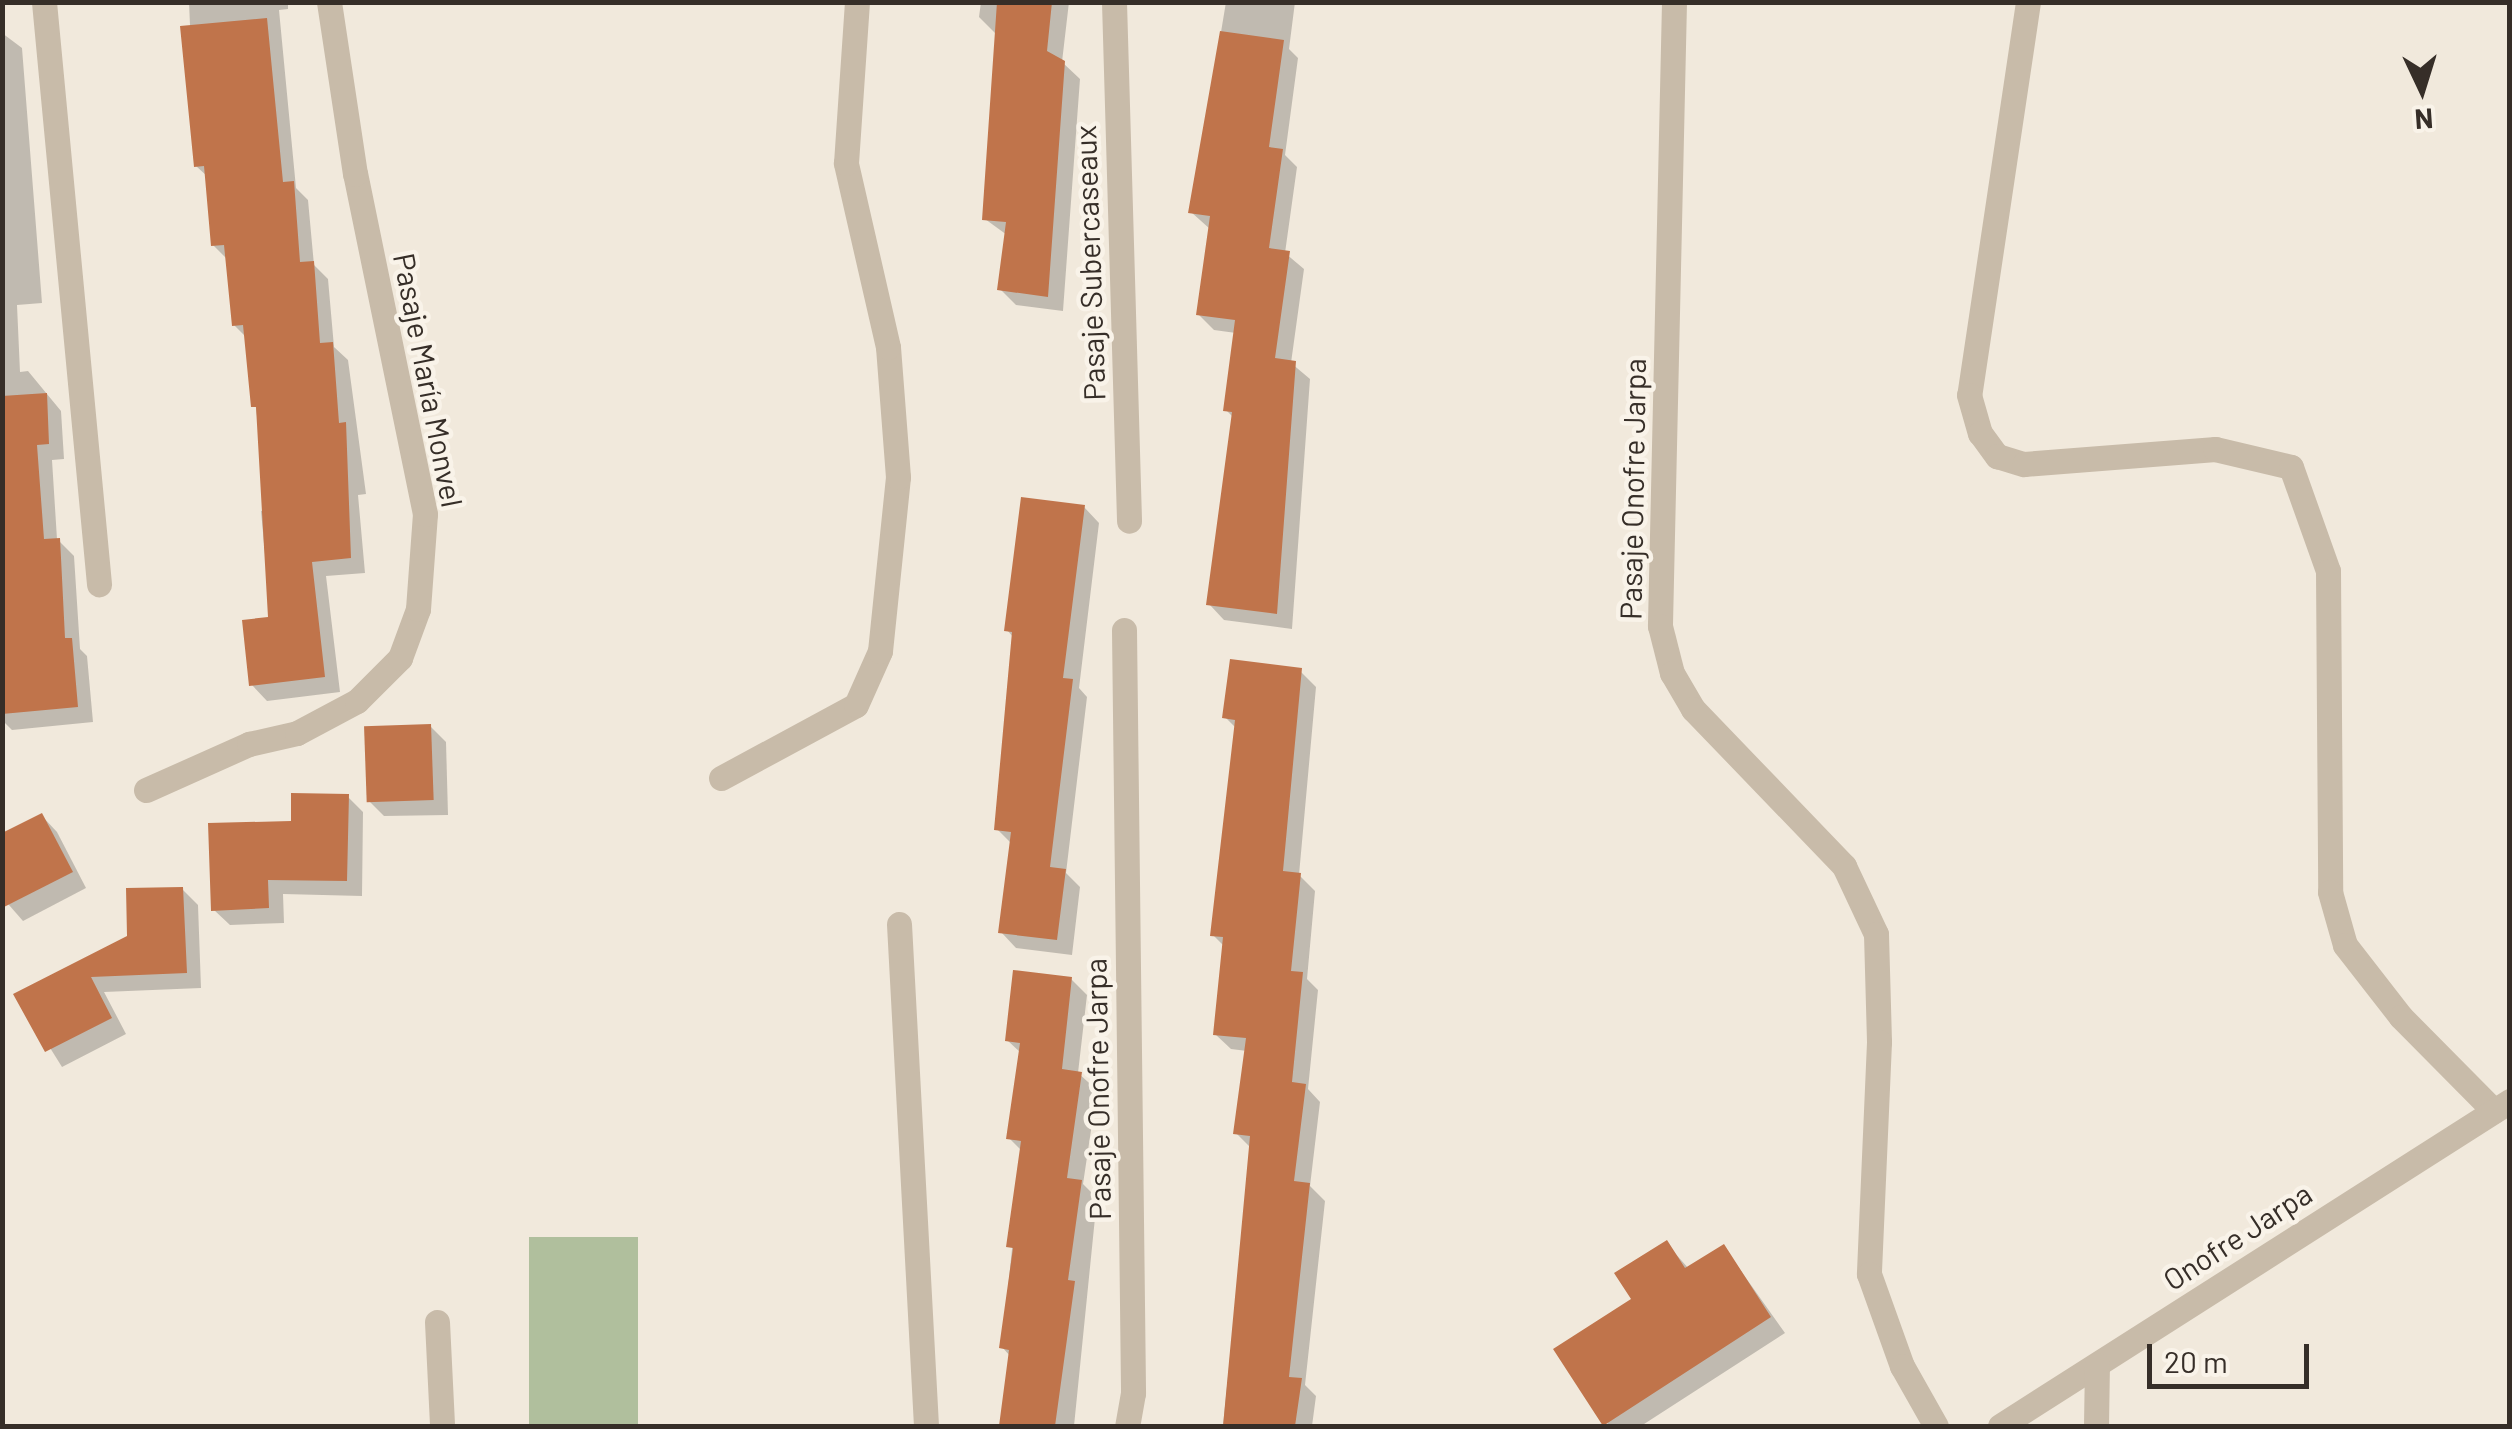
<!DOCTYPE html>
<html>
<head>
<meta charset="utf-8">
<style>
	body { margin:0 }
	#map { position:relative; width:2512px; height:1429px; overflow:hidden; background:#f1e9dc; font-family:Barlow,sans-serif }
	div>[style] { position:absolute }
	.green>* { inset:0; background:#b0bf9d; transform-origin:0 0 }
	.shadow>* { inset:0; background:#0003 }
	.building>* { inset:0; background:#c0744b; transform-origin:0 0 }
	.minor>* { height:25px; margin:-12.5px; padding:0 12.5px; transform-origin:12.5px; border-radius:12.5px; background:#c8bba9 }
	span { translate:-50% -50%; white-space:nowrap; text-align:center; line-height:1.15; -webkit-text-stroke:9px #f9f3e9; paint-order:stroke }
	.street-label { font-size:30px; color:#362e28 }
	.frame { position:absolute; inset:0; border:5px solid #362e28; pointer-events:none }
	.north { position:absolute; left:2372px; top:40px; width:100px; height:100px; -webkit-text-stroke:8px #f9f3e9; paint-order:stroke; rotate:176deg; font-size:28px; font-weight:700; line-height:40px; text-align:center; color:#362e28 }
	.north::after { content:''; display:block; margin:auto; width:35px; height:45px; background:#362e28; clip-path:polygon(50% 0,100% 100%,50% 72%,0 100%) }
	.scale { position:absolute; left:2147px; top:1344px; width:162px; height:45px; box-sizing:border-box; border:5px solid #362e28; border-top:0; padding-left:12px; font-size:30px; line-height:35px; white-space:nowrap; color:#362e28; -webkit-text-stroke:8px #f9f3e9; paint-order:stroke }
</style>
</head>
<body>
<div id="map">
	<div class="green">
		<i style="left:638px;top:1237px;width:189px;height:109px;rotate:90deg"></i>
	</div>
	<div class="shadow">
		<i style="clip-path:polygon(189px 2px,288px 2px,288px 9px,279px 10px,296px 188px,308px 200px,314px 265px,328px 279px,334px 347px,348px 360px,366px 494px,358px 495px,365px 573px,326px 576px,340px 692px,267px 701px,252px 685px,271px 619px,261px 511px,269px 510px,247px 338px,234px 325px,228px 260px,213px 245px,208px 177px,196px 166px)"></i>
		<i style="clip-path:polygon(981px 2px,1069px 2px,1062px 62px,1080px 79px,1063px 311px,1016px 305px,1000px 289px,1007px 235px,985px 219px,996px 34px,979px 17px)"></i>
		<i style="clip-path:polygon(1226px 2px,1295px 2px,1289px 49px,1298px 58px,1285px 155px,1297px 167px,1285px 253px,1304px 269px,1291px 363px,1310px 379px,1292px 629px,1224px 620px,1209px 604px,1233px 417px,1226px 410px,1236px 333px,1214px 330px,1198px 314px,1210px 229px,1191px 212px)"></i>
		<i style="clip-path:polygon(2px 33px,22px 48px,42px 303px,17px 305px,20px 372px,28px 371px,61px 411px,64px 459px,52px 460px,57px 539px,74px 556px,80px 649px,87px 656px,93px 722px,12px 730px,2px 720px)"></i>
		<i style="clip-path:polygon(1084px 507px,1099px 523px,1079px 688px,1087px 697px,1066px 873px,1080px 887px,1072px 955px,1016px 948px,1001px 932px,1012px 844px,997px 829px,1014px 638px,1007px 630px)"></i>
		<i style="clip-path:polygon(1300px 671px,1316px 687px,1299px 875px,1315px 891px,1307px 979px,1318px 990px,1308px 1089px,1320px 1102px,1310px 1186px,1325px 1201px,1305px 1385px,1316px 1396px,1312px 1426px,1223px 1426px,1251px 1148px,1236px 1133px,1247px 1051px,1231px 1049px,1215px 1034px,1224px 946px,1213px 935px,1237px 729px,1225px 717px)"></i>
		<i style="clip-path:polygon(430px 726px,446px 742px,448px 815px,384px 816px,368px 800px)"></i>
		<i style="clip-path:polygon(348px 797px,363px 812px,362px 896px,283px 894px,284px 923px,230px 925px,214px 910px,293px 823px)"></i>
		<i style="clip-path:polygon(42px 816px,57px 832px,86px 888px,23px 921px,2px 897px)"></i>
		<i style="clip-path:polygon(182px 889px,198px 905px,201px 988px,104px 992px,126px 1034px,62px 1067px,17px 995px,130px 938px)"></i>
		<i style="clip-path:polygon(1071px 979px,1087px 995px,1078px 1073px,1097px 1090px,1083px 1184px,1097px 1198px,1074px 1426px,1002px 1426px,1011px 1357px,1002px 1347px,1022px 1151px,1009px 1138px,1021px 1053px,1007px 1040px)"></i>
		<i style="clip-path:polygon(1666px 1243px,1689px 1269px,1724px 1247px,1785px 1333px,1641px 1426px,1607px 1426px,1634px 1300px)"></i>
	</div>
	<div class="building">
		<i style="clip-path:polygon(997px 2px,1052px 2px,1047px 51px,1065px 61px,1048px 297px,997px 290px,1006px 222px,982px 220px)"></i>
		<i style="clip-path:polygon(267px 18px,283px 182px,294px 181px,300px 262px,314px 261px,320px 343px,333px 342px,339px 423px,346px 422px,351px 558px,312px 562px,325px 677px,249px 686px,242px 620px,268px 617px,256px 407px,251px 407px,243px 325px,232px 326px,224px 245px,211px 246px,204px 166px,194px 167px,180px 26px)"></i>
		<i style="clip-path:polygon(1220px 31px,1284px 40px,1269px 147px,1283px 149px,1269px 248px,1290px 251px,1275px 358px,1296px 361px,1277px 614px,1206px 605px,1232px 412px,1223px 411px,1235px 320px,1196px 315px,1210px 216px,1188px 213px)"></i>
		<i style="clip-path:polygon(47px 393px,49px 444px,37px 445px,44px 539px,60px 538px,65px 638px,72px 638px,78px 707px,2px 714px,2px 396px)"></i>
		<i style="clip-path:polygon(1021px 497px,1085px 505px,1063px 678px,1073px 679px,1050px 867px,1066px 869px,1057px 940px,998px 933px,1011px 832px,994px 830px,1012px 632px,1004px 631px)"></i>
		<i style="clip-path:polygon(1230px 659px,1302px 668px,1283px 871px,1301px 873px,1291px 971px,1303px 972px,1292px 1082px,1306px 1084px,1294px 1181px,1310px 1183px,1289px 1377px,1302px 1378px,1295px 1426px,1223px 1426px,1250px 1136px,1233px 1134px,1246px 1038px,1213px 1035px,1223px 937px,1210px 936px,1235px 720px,1222px 718px)"></i>
		<i style="left:431px;top:724px;width:76px;height:67px;rotate:88deg"></i>
		<i style="clip-path:polygon(291px 793px,349px 794px,347px 881px,268px 880px,269px 908px,211px 911px,208px 823px,291px 821px)"></i>
		<i style="clip-path:polygon(42px 813px,73px 872px,2px 908px,2px 833px)"></i>
		<i style="clip-path:polygon(183px 887px,187px 973px,91px 977px,112px 1018px,45px 1052px,13px 994px,127px 936px,126px 888px)"></i>
		<i style="clip-path:polygon(1013px 970px,1072px 977px,1062px 1069px,1082px 1072px,1067px 1178px,1082px 1180px,1068px 1280px,1075px 1281px,1055px 1426px,999px 1426px,1009px 1350px,999px 1348px,1013px 1248px,1006px 1247px,1021px 1141px,1006px 1139px,1020px 1043px,1005px 1041px)"></i>
		<i style="clip-path:polygon(1667px 1240px,1685px 1268px,1724px 1244px,1771px 1317px,1603px 1426px,1553px 1349px,1631px 1299px,1614px 1273px)"></i>
	</div>
	<div class="minor">
		<i style="left:44px;top:2px;width:585px;rotate:84.6deg"></i>
		<i style="left:1114px;top:2px;width:519px;rotate:88.34deg"></i>
		<i style="left:1674px;top:2px;width:624px;rotate:91.29deg"></i>
		<i style="left:1660px;top:626px;width:49px;rotate:75.7deg"></i>
		<i style="left:1672px;top:673px;width:42px;rotate:59.7deg"></i>
		<i style="left:1693px;top:709px;width:218px;rotate:46.1deg"></i>
		<i style="left:1844px;top:866px;width:75px;rotate:64.8deg"></i>
		<i style="left:1876px;top:934px;width:108px;rotate:88.4deg"></i>
		<i style="left:1879px;top:1042px;width:232px;rotate:92.5deg"></i>
		<i style="left:1869px;top:1274px;width:98px;rotate:70.3deg"></i>
		<i style="left:1902px;top:1366px;width:69px;rotate:60.5deg"></i>
		<i style="left:2028px;top:2px;width:397px;rotate:98.5deg"></i>
		<i style="left:1969px;top:395px;width:40px;rotate:74deg"></i>
		<i style="left:1980px;top:433px;width:29px;rotate:54deg"></i>
		<i style="left:1997px;top:456px;width:28px;rotate:17deg"></i>
		<i style="left:2024px;top:464px;width:192px;rotate:-4.5deg"></i>
		<i style="left:2215px;top:449px;width:78px;rotate:13.3deg"></i>
		<i style="left:2291px;top:467px;width:110px;rotate:70.4deg"></i>
		<i style="left:2328px;top:571px;width:321px;rotate:89.6deg"></i>
		<i style="left:2330px;top:892px;width:55px;rotate:74.2deg"></i>
		<i style="left:2345px;top:945px;width:91px;rotate:52.1deg"></i>
		<i style="left:2401px;top:1017px;width:132px;rotate:45.3deg"></i>
		<i style="left:1124px;top:630px;width:763px;rotate:89.32deg"></i>
		<i style="left:1133px;top:1393px;width:34px;rotate:100deg"></i>
		<i style="left:721px;top:778px;width:153px;rotate:-28.4deg"></i>
		<i style="left:856px;top:705px;width:59px;rotate:-66deg"></i>
		<i style="left:880px;top:651px;width:175px;rotate:-84.1deg"></i>
		<i style="left:898px;top:477px;width:130px;rotate:-94.4deg"></i>
		<i style="left:888px;top:347px;width:189px;rotate:-102.9deg"></i>
		<i style="left:846px;top:163px;width:161px;rotate:-86.1deg"></i>
		<i style="left:146px;top:790px;width:113px;rotate:-24.1deg"></i>
		<i style="left:249px;top:744px;width:49px;rotate:-12.9deg"></i>
		<i style="left:297px;top:733px;width:68px;rotate:-28.1deg"></i>
		<i style="left:357px;top:701px;width:61px;rotate:-45deg"></i>
		<i style="left:400px;top:658px;width:52px;rotate:-69.8deg"></i>
		<i style="left:418px;top:609px;width:95px;rotate:-85.8deg"></i>
		<i style="left:425px;top:514px;width:347px;rotate:-101.6deg"></i>
		<i style="left:355px;top:174px;width:174px;rotate:-98.6deg"></i>
		<i style="left:899px;top:924px;width:503px;rotate:86.92deg"></i>
		<i style="left:437px;top:1322px;width:104px;rotate:87.2deg"></i>
		<i style="left:2000px;top:1426px;width:605px;rotate:-32.51deg"></i>
		<i style="left:2096px;top:1426px;width:61px;rotate:-89.1deg"></i>
	</div>
	<div class="street-label">
		<span style="left:1089px;top:263px;rotate:-92deg">Pasaje Subercaseaux</span>
		<span style="left:429px;top:380px;rotate:79deg">Pasaje María Monvel</span>
		<span style="left:1632px;top:489px;rotate:-89deg">Pasaje Onofre Jarpa</span>
		<span style="left:1097px;top:1089px;rotate:-91deg">Pasaje Onofre Jarpa</span>
		<span style="left:2237px;top:1236px;rotate:-33deg">Onofre Jarpa</span>
	</div>
	<div class="frame"></div>
	<div class="north">N</div>
	<div class="scale">20 m</div>
</div>
</body>
</html>
